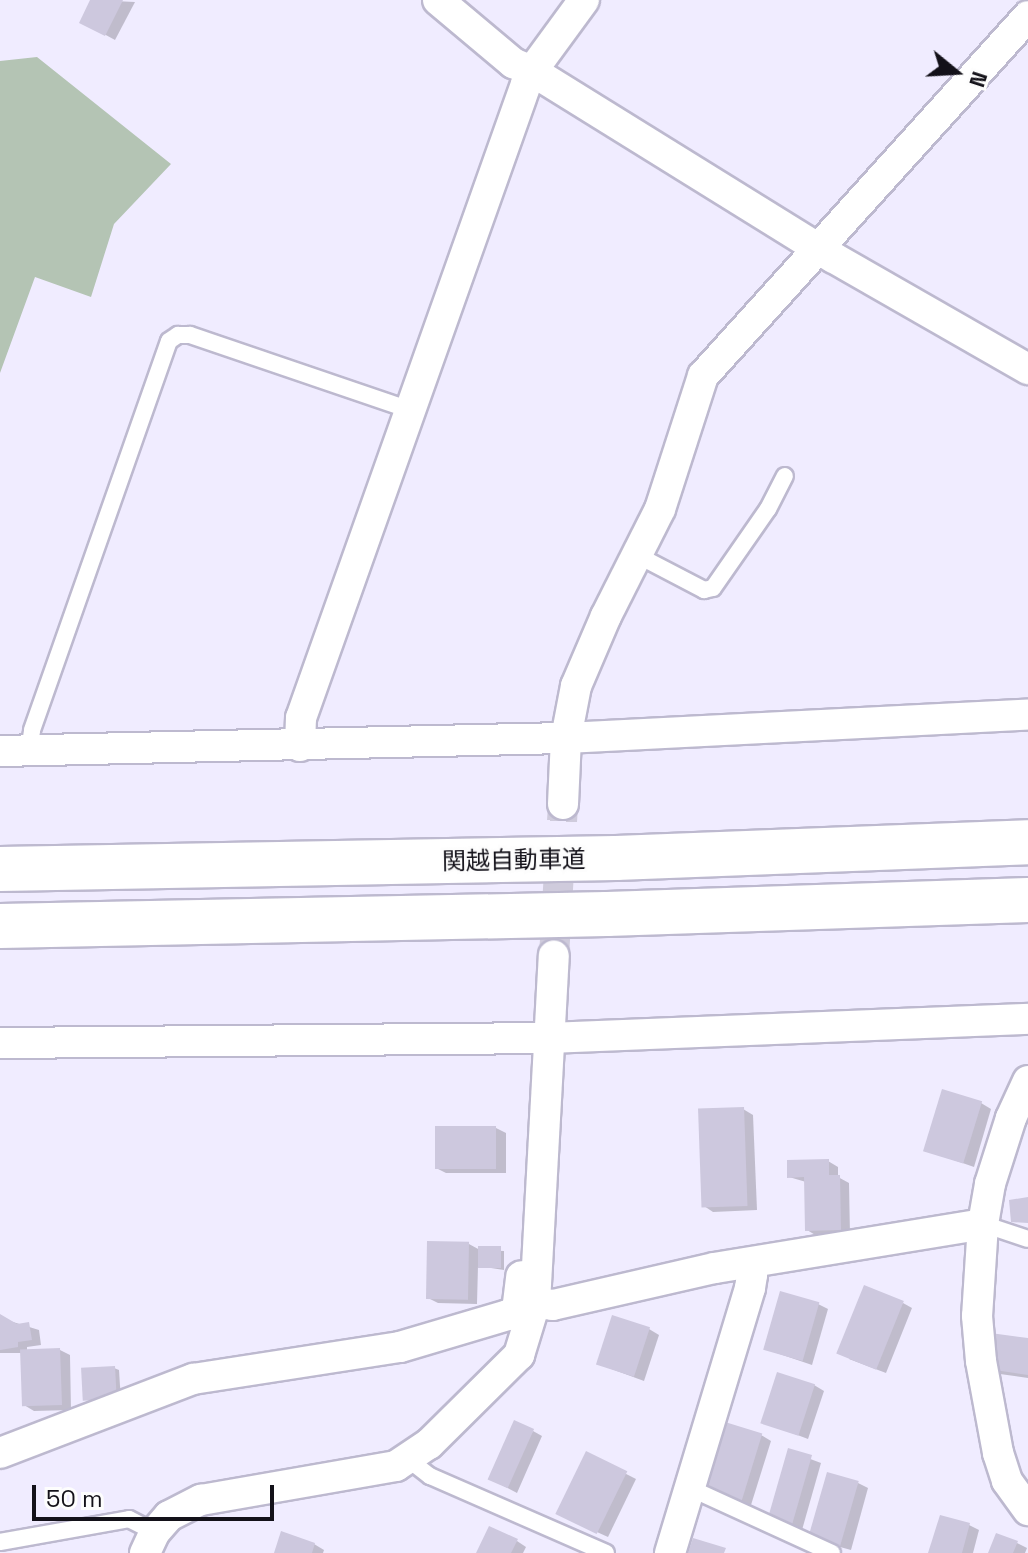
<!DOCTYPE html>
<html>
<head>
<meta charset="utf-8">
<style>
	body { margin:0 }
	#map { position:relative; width:1028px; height:1553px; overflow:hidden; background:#f0ecff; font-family:"Space Grotesk","Noto Sans JP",sans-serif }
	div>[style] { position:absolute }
	.green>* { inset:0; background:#b4c4b4 }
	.shadow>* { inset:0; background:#0003 }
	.building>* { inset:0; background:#cdc8de; transform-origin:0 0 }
	.street-tunnel>* { height:30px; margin-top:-15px; transform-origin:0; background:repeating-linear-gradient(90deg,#cfcbdc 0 30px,transparent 0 45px) }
	.roads { filter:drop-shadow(2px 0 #bdb9cf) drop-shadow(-2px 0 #bdb9cf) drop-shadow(0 2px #bdb9cf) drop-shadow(0 -2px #bdb9cf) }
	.lane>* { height:16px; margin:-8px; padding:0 8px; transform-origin:8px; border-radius:8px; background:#fff }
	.street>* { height:30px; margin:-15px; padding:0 15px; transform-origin:15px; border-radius:15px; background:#fff }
	.highway>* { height:44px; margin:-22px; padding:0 22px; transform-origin:22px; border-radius:22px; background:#fff }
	span { translate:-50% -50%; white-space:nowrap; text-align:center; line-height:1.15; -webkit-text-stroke:6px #fdfdfd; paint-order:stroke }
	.street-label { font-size:24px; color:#131119 }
	.north { position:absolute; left:916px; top:32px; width:80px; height:80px; -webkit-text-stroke:6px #fdfdfd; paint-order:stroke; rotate:108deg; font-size:22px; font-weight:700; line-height:32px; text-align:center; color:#131119 }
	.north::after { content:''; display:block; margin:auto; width:28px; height:36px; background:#131119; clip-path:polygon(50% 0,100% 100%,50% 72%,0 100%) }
	.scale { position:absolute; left:32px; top:1485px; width:242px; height:36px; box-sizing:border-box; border:4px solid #131119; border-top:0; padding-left:10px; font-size:24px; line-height:28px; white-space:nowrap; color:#131119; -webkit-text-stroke:6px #fdfdfd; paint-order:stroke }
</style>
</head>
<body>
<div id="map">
	<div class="green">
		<i style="clip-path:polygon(37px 57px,171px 164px,114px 224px,91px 297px,35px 277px,0 373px,0 61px)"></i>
	</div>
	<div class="shadow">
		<i style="clip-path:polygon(93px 0,135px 2px,115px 40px,82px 22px)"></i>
		<i style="clip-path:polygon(981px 1103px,991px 1109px,974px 1167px,925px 1150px)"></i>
		<i style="clip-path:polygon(743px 1109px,753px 1115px,757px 1210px,713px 1212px,704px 1206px)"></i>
		<i style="clip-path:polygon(496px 1128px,506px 1133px,506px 1173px,446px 1173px,436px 1168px)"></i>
		<i style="clip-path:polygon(828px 1161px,838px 1167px,838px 1177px,849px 1183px,850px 1235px,817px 1236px,807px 1230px,806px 1182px,789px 1177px)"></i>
		<i style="clip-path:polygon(469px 1244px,480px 1250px,504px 1251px,504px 1270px,478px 1266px,477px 1304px,438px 1303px,428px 1298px)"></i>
		<i style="clip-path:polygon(903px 1303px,912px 1308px,886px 1373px,849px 1359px)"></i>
		<i style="clip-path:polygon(818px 1304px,828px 1309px,812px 1365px,765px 1349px)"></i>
		<i style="clip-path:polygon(0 1318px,39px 1330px,41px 1345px,27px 1347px,27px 1351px,60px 1350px,70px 1355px,71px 1410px,34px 1411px,24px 1405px,22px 1353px,0 1353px)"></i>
		<i style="clip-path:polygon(649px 1329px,659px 1335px,644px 1381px,598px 1364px)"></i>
		<i style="clip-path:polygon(1028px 1340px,1028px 1378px,1000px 1374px,990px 1368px)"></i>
		<i style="clip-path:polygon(114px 1368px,119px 1370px,121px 1401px,85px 1400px)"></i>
		<i style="clip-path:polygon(814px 1385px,824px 1391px,808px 1439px,763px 1422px)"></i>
		<i style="clip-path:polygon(533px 1431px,542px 1436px,517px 1493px,500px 1484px)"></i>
		<i style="clip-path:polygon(761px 1435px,771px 1441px,751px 1505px,716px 1494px)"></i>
		<i style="clip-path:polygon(789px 1451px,821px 1463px,802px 1530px,780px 1524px)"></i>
		<i style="clip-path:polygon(587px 1454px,636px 1479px,608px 1537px,568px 1519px)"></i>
		<i style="clip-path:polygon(858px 1483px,868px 1488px,851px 1550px,822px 1542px)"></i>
		<i style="clip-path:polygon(969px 1525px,979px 1530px,973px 1553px,929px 1553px)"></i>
		<i style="clip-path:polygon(517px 1541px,526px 1547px,523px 1553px,479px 1553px)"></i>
		<i style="clip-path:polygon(1017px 1543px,1027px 1548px,1025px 1553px,990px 1553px)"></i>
		<i style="clip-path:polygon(314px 1544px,324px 1550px,323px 1553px,276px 1553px)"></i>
	</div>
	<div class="building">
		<i style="clip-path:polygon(90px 0,123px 0,105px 36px,79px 23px)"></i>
		<i style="left:942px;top:1089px;width:42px;height:65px;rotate:17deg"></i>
		<i style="left:744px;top:1107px;width:99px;height:46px;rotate:88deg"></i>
		<i style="left:435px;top:1126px;width:61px;height:43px"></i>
		<i style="clip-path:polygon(829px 1159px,829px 1175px,840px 1175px,841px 1230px,805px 1231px,804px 1177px,787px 1178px,787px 1160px)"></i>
		<i style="clip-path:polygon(1028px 1197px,1028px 1223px,1011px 1222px,1009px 1200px)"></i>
		<i style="left:427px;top:1241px;width:42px;height:58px;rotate:1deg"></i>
		<i style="left:478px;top:1246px;width:23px;height:22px"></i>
		<i style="left:864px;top:1285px;width:43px;height:74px;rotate:22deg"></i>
		<i style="left:780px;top:1291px;width:41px;height:61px;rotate:16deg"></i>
		<i style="clip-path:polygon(0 1314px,17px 1324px,29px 1322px,32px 1340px,18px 1342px,18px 1347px,0 1350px)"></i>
		<i style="left:612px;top:1315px;width:40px;height:52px;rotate:18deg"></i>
		<i style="clip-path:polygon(983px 1332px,1028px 1338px,1028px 1375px,988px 1369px)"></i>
		<i style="left:60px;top:1348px;width:57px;height:40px;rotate:88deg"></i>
		<i style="left:115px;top:1366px;width:33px;height:34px;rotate:87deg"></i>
		<i style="left:777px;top:1372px;width:40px;height:54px;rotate:18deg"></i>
		<i style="left:514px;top:1420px;width:22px;height:65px;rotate:24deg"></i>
		<i style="left:725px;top:1422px;width:39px;height:71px;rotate:17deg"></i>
		<i style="left:788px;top:1448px;width:25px;height:74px;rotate:16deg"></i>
		<i style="left:586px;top:1451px;width:46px;height:70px;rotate:26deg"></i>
		<i style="left:827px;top:1472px;width:33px;height:68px;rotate:16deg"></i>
		<i style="clip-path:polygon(940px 1515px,970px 1523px,962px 1553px,928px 1553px)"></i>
		<i style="clip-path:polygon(489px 1526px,518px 1539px,511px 1553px,476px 1553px)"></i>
		<i style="clip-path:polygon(281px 1531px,315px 1543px,312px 1553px,274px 1553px)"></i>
		<i style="clip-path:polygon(996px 1533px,1018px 1541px,1013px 1553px,988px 1553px)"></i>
		<i style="clip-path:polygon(693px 1538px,726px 1548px,724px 1553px,688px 1553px)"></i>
	</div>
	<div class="street-tunnel">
		<i style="left:554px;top:956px;width:152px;rotate:-86.6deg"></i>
	</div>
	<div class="roads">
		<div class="lane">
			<i style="left:637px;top:555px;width:76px;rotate:27.6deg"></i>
			<i style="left:704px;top:590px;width:9px;rotate:-13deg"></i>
			<i style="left:713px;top:588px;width:96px;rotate:-55.2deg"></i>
			<i style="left:768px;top:509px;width:37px;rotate:-63deg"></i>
			<i style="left:29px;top:750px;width:20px;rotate:-81deg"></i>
			<i style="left:32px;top:730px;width:412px;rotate:-70.6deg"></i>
			<i style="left:169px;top:341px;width:11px;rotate:-34deg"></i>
			<i style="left:178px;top:335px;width:12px"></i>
			<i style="left:190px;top:335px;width:232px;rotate:18.8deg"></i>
			<i style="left:983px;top:1224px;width:47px;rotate:18.4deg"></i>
			<i style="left:408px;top:1459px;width:28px;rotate:38deg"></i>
			<i style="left:430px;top:1476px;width:192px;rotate:23.6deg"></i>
			<i style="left:690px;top:1488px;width:156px;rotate:24.6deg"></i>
			<i style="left:0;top:1542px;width:131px;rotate:-10.1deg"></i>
			<i style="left:129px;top:1519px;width:29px;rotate:27deg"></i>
		</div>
		<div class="street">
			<i style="left:438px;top:0;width:98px;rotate:40deg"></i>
			<i style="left:513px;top:63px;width:21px;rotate:23deg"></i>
			<i style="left:532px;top:71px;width:355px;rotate:31.8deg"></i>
			<i style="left:834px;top:258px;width:224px;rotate:29.8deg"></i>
			<i style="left:300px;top:746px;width:28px;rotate:-88deg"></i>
			<i style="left:301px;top:718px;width:673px;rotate:-70.46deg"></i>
			<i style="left:526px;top:84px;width:14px;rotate:-65deg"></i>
			<i style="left:532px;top:71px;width:88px;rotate:-53.8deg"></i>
			<i style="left:0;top:751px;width:566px;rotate:-1.32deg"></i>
			<i style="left:566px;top:738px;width:463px;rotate:-2.9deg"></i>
			<i style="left:563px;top:804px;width:66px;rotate:-87.4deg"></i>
			<i style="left:566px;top:738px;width:53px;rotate:-79.1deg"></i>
			<i style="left:576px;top:686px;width:76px;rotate:-66.8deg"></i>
			<i style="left:606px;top:616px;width:120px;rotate:-63.2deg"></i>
			<i style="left:660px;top:509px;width:140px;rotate:-72.1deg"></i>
			<i style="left:703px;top:376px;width:485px;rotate:-47.9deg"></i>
			<i style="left:0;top:1043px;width:551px;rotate:-0.52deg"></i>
			<i style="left:551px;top:1038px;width:477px;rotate:-2.3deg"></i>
			<i style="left:1028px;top:1081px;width:41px;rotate:114.7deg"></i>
			<i style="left:1011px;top:1118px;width:69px;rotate:107.7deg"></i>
			<i style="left:990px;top:1184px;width:41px;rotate:99.9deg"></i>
			<i style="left:983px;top:1224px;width:92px;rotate:93.7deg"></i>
			<i style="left:977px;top:1316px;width:45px;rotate:84.9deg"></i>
			<i style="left:981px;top:1361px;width:94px;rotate:79.5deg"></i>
			<i style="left:998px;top:1453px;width:29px;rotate:72deg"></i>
			<i style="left:1007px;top:1481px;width:36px;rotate:54deg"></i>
			<i style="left:535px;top:1303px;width:18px;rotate:6deg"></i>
			<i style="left:553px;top:1305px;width:166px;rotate:-12.9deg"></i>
			<i style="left:715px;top:1268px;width:272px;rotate:-9.3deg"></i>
			<i style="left:0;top:1453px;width:207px;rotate:-21deg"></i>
			<i style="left:193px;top:1379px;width:209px;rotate:-8.8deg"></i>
			<i style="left:400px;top:1347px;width:113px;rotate:-16.5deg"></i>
			<i style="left:508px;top:1315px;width:10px;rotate:-24deg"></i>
			<i style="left:517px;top:1311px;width:35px;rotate:-83deg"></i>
			<i style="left:145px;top:1553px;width:23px;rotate:-65deg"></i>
			<i style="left:155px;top:1532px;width:21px;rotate:-49deg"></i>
			<i style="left:169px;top:1516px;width:36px;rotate:-27deg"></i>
			<i style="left:201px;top:1500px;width:198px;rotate:-9.9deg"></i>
			<i style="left:396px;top:1466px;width:40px;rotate:-34deg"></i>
			<i style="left:429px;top:1444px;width:127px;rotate:-44.7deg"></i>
			<i style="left:519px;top:1355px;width:54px;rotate:-72.9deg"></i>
			<i style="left:535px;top:1303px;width:348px;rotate:-86.9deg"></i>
			<i style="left:670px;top:1553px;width:277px;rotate:-73.2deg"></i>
			<i style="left:750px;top:1288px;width:13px;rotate:-81deg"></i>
			<i style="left:752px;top:1275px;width:12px;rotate:-110deg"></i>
		</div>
		<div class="highway">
			<i style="left:0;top:869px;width:616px;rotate:-1.02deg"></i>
			<i style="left:616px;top:858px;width:412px;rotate:-2.2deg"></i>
			<i style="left:0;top:926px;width:607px;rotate:-1.13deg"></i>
			<i style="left:607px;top:914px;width:421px;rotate:-1.9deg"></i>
		</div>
	</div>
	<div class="street-label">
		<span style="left:514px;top:860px;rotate:-1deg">関越自動車道</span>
	</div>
	<div class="north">N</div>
	<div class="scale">50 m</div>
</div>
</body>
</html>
